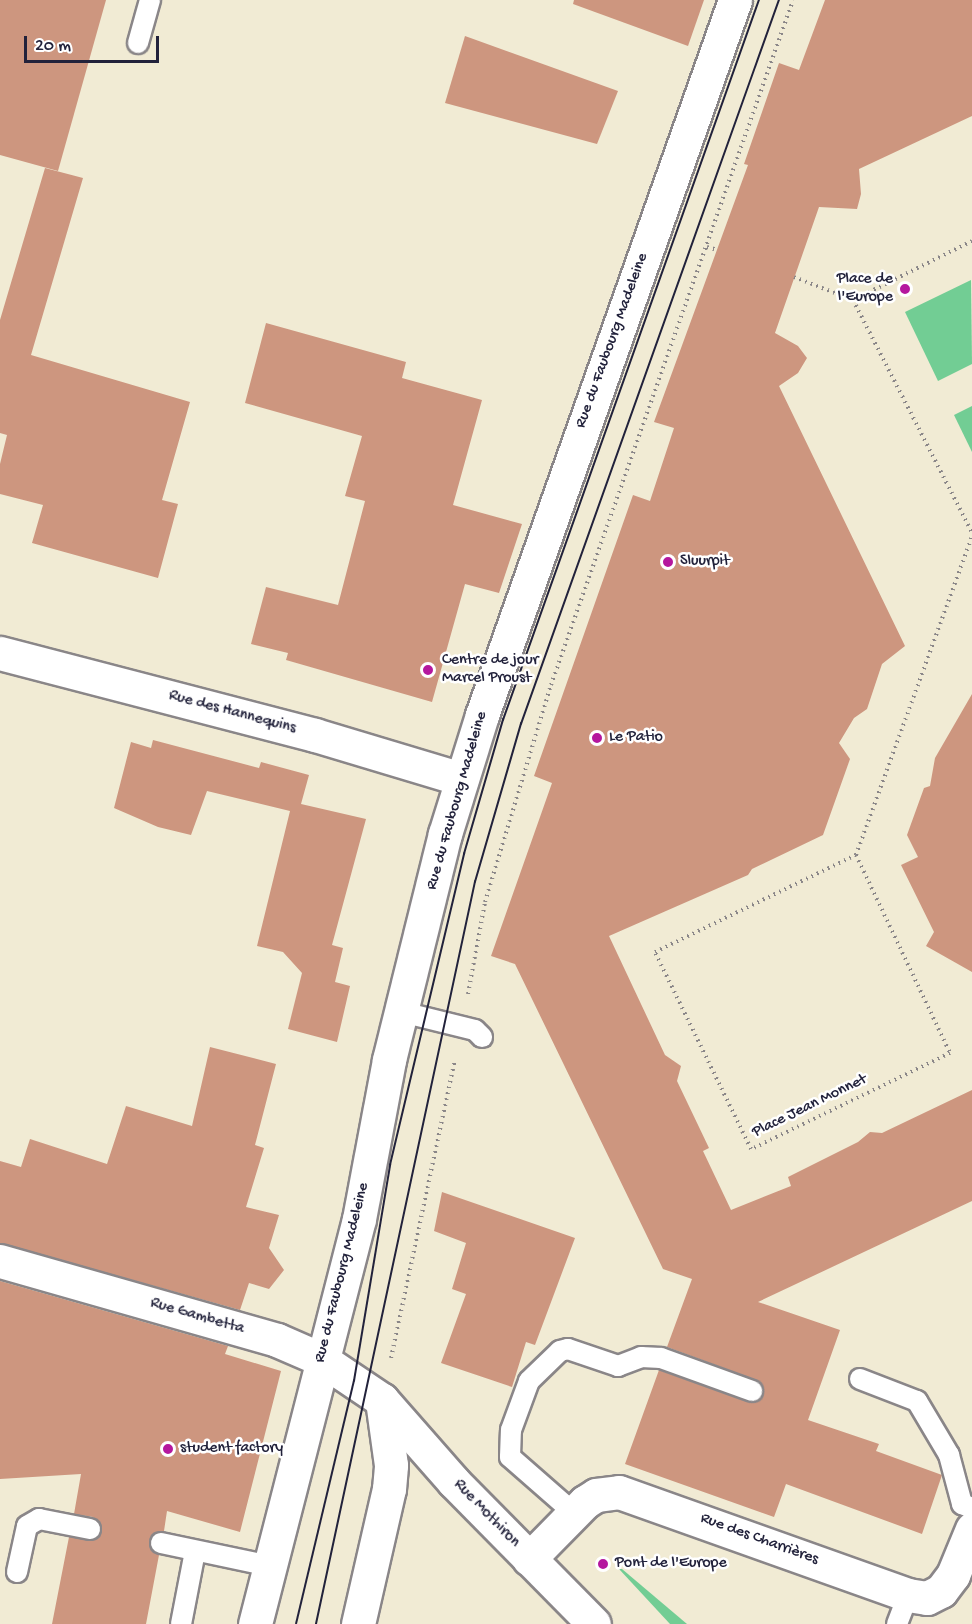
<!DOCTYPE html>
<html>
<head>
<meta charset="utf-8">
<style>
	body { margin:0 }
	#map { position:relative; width:972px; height:1624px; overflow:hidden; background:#f1ebd4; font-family:"Gochi Hand",sans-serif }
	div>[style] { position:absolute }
	.green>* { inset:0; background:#72cd94 }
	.building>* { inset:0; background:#cd967f }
	.path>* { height:4px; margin-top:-2px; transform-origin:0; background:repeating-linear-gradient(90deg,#8a8688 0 1.5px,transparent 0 6px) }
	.roads { filter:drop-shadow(2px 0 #8a8688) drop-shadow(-2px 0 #8a8688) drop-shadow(0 2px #8a8688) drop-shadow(0 -2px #8a8688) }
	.service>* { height:20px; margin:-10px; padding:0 10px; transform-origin:10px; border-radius:10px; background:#fff }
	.minor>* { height:33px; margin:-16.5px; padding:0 16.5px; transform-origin:16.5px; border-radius:16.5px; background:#fff }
	.tertiary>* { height:33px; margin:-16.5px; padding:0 16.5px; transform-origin:16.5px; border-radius:16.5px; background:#fff }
	.tram>* { height:1.5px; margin:-0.75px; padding:0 0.75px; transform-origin:0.75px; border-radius:0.75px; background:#22223b }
	.dots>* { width:16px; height:16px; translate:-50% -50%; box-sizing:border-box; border:3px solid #fff; border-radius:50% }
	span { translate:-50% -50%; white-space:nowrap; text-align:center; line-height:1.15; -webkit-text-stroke:5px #fff; paint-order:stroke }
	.poi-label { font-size:16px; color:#22223b }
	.right { translate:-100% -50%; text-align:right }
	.left { translate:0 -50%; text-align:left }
	.street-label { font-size:16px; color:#22223b }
	.scale { position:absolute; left:24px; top:36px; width:135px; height:27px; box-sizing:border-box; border:3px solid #22223b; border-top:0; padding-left:8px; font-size:18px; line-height:21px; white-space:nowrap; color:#22223b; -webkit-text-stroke:4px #fff; paint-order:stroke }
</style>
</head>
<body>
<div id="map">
	<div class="green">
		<i style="clip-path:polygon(971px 280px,972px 364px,938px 381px,905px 312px)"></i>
		<i style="clip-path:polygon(972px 406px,972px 452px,954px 415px)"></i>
		<i style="clip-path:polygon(619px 1569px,622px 1569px,687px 1624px,670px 1624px)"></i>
	</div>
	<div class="building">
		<i style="clip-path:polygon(0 0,106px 0,58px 171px,0 155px)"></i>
		<i style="clip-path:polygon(574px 0,704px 0,688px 46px,573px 4px)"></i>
		<i style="clip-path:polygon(825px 0,972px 0,972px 116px,859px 169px,861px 194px,857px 209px,819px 207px,775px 333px,798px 346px,807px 358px,798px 373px,779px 386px,905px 646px,882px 664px,867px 709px,854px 718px,839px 743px,850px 759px,823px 835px,752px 869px,748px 875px,609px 936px,665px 1055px,681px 1066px,677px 1081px,709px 1148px,703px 1151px,731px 1210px,791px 1186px,788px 1177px,858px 1142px,870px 1132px,882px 1133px,972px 1090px,972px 1201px,758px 1302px,840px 1330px,808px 1420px,879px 1444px,876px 1451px,942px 1475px,922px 1534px,786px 1484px,774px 1517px,625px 1464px,659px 1370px,748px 1402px,760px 1400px,764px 1388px,756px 1380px,667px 1347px,692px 1279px,663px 1269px,515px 964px,491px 956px,552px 783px,534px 776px,633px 495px,650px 501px,674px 428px,654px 422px,748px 165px,744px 164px,779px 63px,799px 70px)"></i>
		<i style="clip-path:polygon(465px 36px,618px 91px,597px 144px,445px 103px)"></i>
		<i style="clip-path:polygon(45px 168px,83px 178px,31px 355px,190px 402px,162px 500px,178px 504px,158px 578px,32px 543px,43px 505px,0 494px,0 464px,7px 435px,0 433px,0 320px)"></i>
		<i style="clip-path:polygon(266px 323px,406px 362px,402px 378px,482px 400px,453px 505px,522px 524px,499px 593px,465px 584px,432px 702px,286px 660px,288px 653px,251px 644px,266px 587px,338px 605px,365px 501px,345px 496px,362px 436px,245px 403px)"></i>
		<i style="clip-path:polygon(972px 694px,972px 972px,926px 946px,934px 932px,901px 865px,918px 857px,907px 835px,924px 788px,930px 786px,935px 758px)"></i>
		<i style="clip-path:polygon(153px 740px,259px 768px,261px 762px,309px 775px,301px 804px,366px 819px,332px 945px,343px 948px,335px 982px,350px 986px,337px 1042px,288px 1029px,302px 973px,283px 952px,257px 946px,290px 811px,207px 791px,191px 835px,158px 827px,114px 808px,131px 742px,151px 748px)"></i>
		<i style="clip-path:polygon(210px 1047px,276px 1064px,255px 1145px,264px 1148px,246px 1207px,279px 1215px,269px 1248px,284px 1270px,269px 1289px,249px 1283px,240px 1310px,0 1243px,0 1161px,21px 1167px,30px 1139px,107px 1164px,126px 1106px,192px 1126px)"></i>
		<i style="clip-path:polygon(442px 1192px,575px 1238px,535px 1345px,526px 1342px,512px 1387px,441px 1363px,466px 1294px,452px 1289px,466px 1243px,434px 1231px)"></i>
		<i style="clip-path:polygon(0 1281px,228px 1346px,225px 1354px,281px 1371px,240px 1532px,167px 1511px,164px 1531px,153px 1535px,149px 1541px,153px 1551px,159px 1555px,146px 1624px,52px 1624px,69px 1537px,94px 1540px,101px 1526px,93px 1517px,74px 1514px,81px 1474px,0 1479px)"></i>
	</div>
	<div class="path">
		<i style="left:972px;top:241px;width:133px;rotate:153.6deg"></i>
		<i style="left:853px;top:300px;width:262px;rotate:62.9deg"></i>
		<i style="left:707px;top:247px;width:11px;rotate:15deg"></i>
		<i style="left:794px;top:277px;width:63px;rotate:21.3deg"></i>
		<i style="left:856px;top:855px;width:219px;rotate:64.6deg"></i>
		<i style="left:950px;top:1053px;width:221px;rotate:154.2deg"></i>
		<i style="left:751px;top:1149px;width:219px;rotate:-116deg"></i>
		<i style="left:655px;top:952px;width:223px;rotate:-25.8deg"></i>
		<i style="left:856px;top:855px;width:339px;rotate:-70deg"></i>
		<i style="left:468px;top:994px;width:94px;rotate:-79.5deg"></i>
		<i style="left:485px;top:902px;width:227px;rotate:-73.1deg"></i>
		<i style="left:551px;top:685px;width:726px;rotate:-70.54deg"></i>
		<i style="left:391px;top:1358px;width:305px;rotate:-77.9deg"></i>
	</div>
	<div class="roads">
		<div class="service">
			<i style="left:138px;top:43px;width:45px;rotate:-74.4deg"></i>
			<i style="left:402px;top:1012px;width:75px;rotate:13.9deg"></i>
			<i style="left:475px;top:1030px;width:10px;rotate:45deg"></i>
			<i style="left:860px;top:1379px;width:61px;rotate:21.1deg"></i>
			<i style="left:917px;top:1401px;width:63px;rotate:59.3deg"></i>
			<i style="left:949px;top:1455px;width:51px;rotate:75.1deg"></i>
			<i style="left:962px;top:1504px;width:11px;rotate:22deg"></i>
			<i style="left:574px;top:1513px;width:85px;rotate:-138.8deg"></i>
			<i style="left:510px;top:1457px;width:27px;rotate:-88deg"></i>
			<i style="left:511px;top:1430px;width:52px;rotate:-69.8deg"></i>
			<i style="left:529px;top:1381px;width:43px;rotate:-44.1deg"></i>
			<i style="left:560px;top:1351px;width:8px;rotate:-14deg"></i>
			<i style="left:568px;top:1349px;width:53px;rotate:18.8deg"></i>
			<i style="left:618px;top:1366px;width:25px;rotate:-21deg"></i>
			<i style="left:641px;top:1357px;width:20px;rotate:3deg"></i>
			<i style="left:661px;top:1358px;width:97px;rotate:19.9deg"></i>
			<i style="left:161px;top:1543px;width:111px;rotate:11.9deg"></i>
			<i style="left:17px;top:1572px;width:47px;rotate:-77.7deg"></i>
			<i style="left:27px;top:1526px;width:14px;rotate:-30deg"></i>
			<i style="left:39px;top:1519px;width:52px;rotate:11.1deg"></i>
			<i style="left:181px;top:1624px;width:74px;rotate:-79.1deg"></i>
			<i style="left:897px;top:1624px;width:31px;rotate:-69deg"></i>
		</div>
		<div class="minor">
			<i style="left:0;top:653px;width:325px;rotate:14.6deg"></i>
			<i style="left:315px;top:735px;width:153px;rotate:16.7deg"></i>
			<i style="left:0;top:1261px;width:288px;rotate:15.9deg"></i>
			<i style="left:277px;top:1340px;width:48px;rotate:23.4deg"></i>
			<i style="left:321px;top:1359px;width:73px;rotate:33.9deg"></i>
			<i style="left:529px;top:1559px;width:80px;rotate:-45.5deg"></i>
			<i style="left:585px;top:1502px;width:13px;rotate:-32deg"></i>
			<i style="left:596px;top:1495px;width:23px;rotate:-7deg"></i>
			<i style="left:619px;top:1492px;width:307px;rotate:19.6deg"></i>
			<i style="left:908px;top:1595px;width:19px;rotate:9deg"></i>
			<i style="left:927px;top:1598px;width:16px;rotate:-27deg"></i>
			<i style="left:941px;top:1591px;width:20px;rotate:-53deg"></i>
			<i style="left:953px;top:1575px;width:50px;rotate:-67.6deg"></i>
		</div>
		<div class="tertiary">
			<i style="left:382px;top:1400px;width:109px;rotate:48.7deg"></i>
			<i style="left:454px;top:1482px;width:199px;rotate:45.4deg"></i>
			<i style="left:255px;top:1624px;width:418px;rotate:-75.6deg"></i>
			<i style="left:359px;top:1219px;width:162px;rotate:-79.3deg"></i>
			<i style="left:389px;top:1060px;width:233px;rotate:-76.1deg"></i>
			<i style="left:445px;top:834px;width:125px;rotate:-72.7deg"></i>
			<i style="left:482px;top:715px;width:758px;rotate:-70.51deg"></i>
			<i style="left:358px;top:1624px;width:139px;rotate:-77.1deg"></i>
			<i style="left:389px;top:1489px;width:24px;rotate:-85deg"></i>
			<i style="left:391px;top:1465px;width:66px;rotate:-97.9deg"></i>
		</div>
	</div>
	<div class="tram">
		<i style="left:296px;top:1624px;width:250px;rotate:-76.6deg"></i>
		<i style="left:354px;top:1381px;width:219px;rotate:-80.5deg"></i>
		<i style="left:390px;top:1165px;width:320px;rotate:-76.6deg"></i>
		<i style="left:464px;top:854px;width:140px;rotate:-73.8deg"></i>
		<i style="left:503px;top:720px;width:764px;rotate:-70.43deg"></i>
		<i style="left:316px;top:1624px;width:759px;rotate:-77.91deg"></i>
		<i style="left:475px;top:882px;width:165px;rotate:-73.8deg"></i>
		<i style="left:521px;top:724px;width:769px;rotate:-70.39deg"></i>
	</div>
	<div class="dots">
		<i style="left:905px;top:289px;background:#b5179e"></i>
		<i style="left:668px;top:562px;background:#b5179e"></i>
		<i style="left:428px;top:670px;background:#b5179e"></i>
		<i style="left:597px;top:738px;background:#b5179e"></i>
		<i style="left:168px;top:1449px;background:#b5179e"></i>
		<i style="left:603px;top:1564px;background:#b5179e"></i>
	</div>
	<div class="poi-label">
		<span class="right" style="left:893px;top:289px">Place de<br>l'Europe</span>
		<span class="left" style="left:680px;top:562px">Sluurpit</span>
		<span class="left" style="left:442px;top:670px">Centre de jour<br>Marcel Proust</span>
		<span class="left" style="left:609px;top:738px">Le Patio</span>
		<span class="left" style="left:180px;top:1449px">student factory</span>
		<span class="left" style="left:615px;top:1564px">Pont de l'Europe</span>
	</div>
	<div class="street-label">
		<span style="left:613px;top:341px;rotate:-70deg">Rue du Faubourg Madeleine</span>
		<span style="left:232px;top:713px;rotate:15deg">Rue des Hannequins</span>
		<span style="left:458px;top:801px;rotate:-74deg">Rue du Faubourg Madeleine</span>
		<span style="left:810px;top:1107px;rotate:-26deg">Place Jean Monnet</span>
		<span style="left:343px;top:1273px;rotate:-76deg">Rue du Faubourg Madeleine</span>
		<span style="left:197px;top:1317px;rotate:16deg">Rue Gambetta</span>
		<span style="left:486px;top:1514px;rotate:46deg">Rue Mothiron</span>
		<span style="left:759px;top:1540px;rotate:20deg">Rue des Charrières</span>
	</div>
	<div class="scale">20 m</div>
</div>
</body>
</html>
